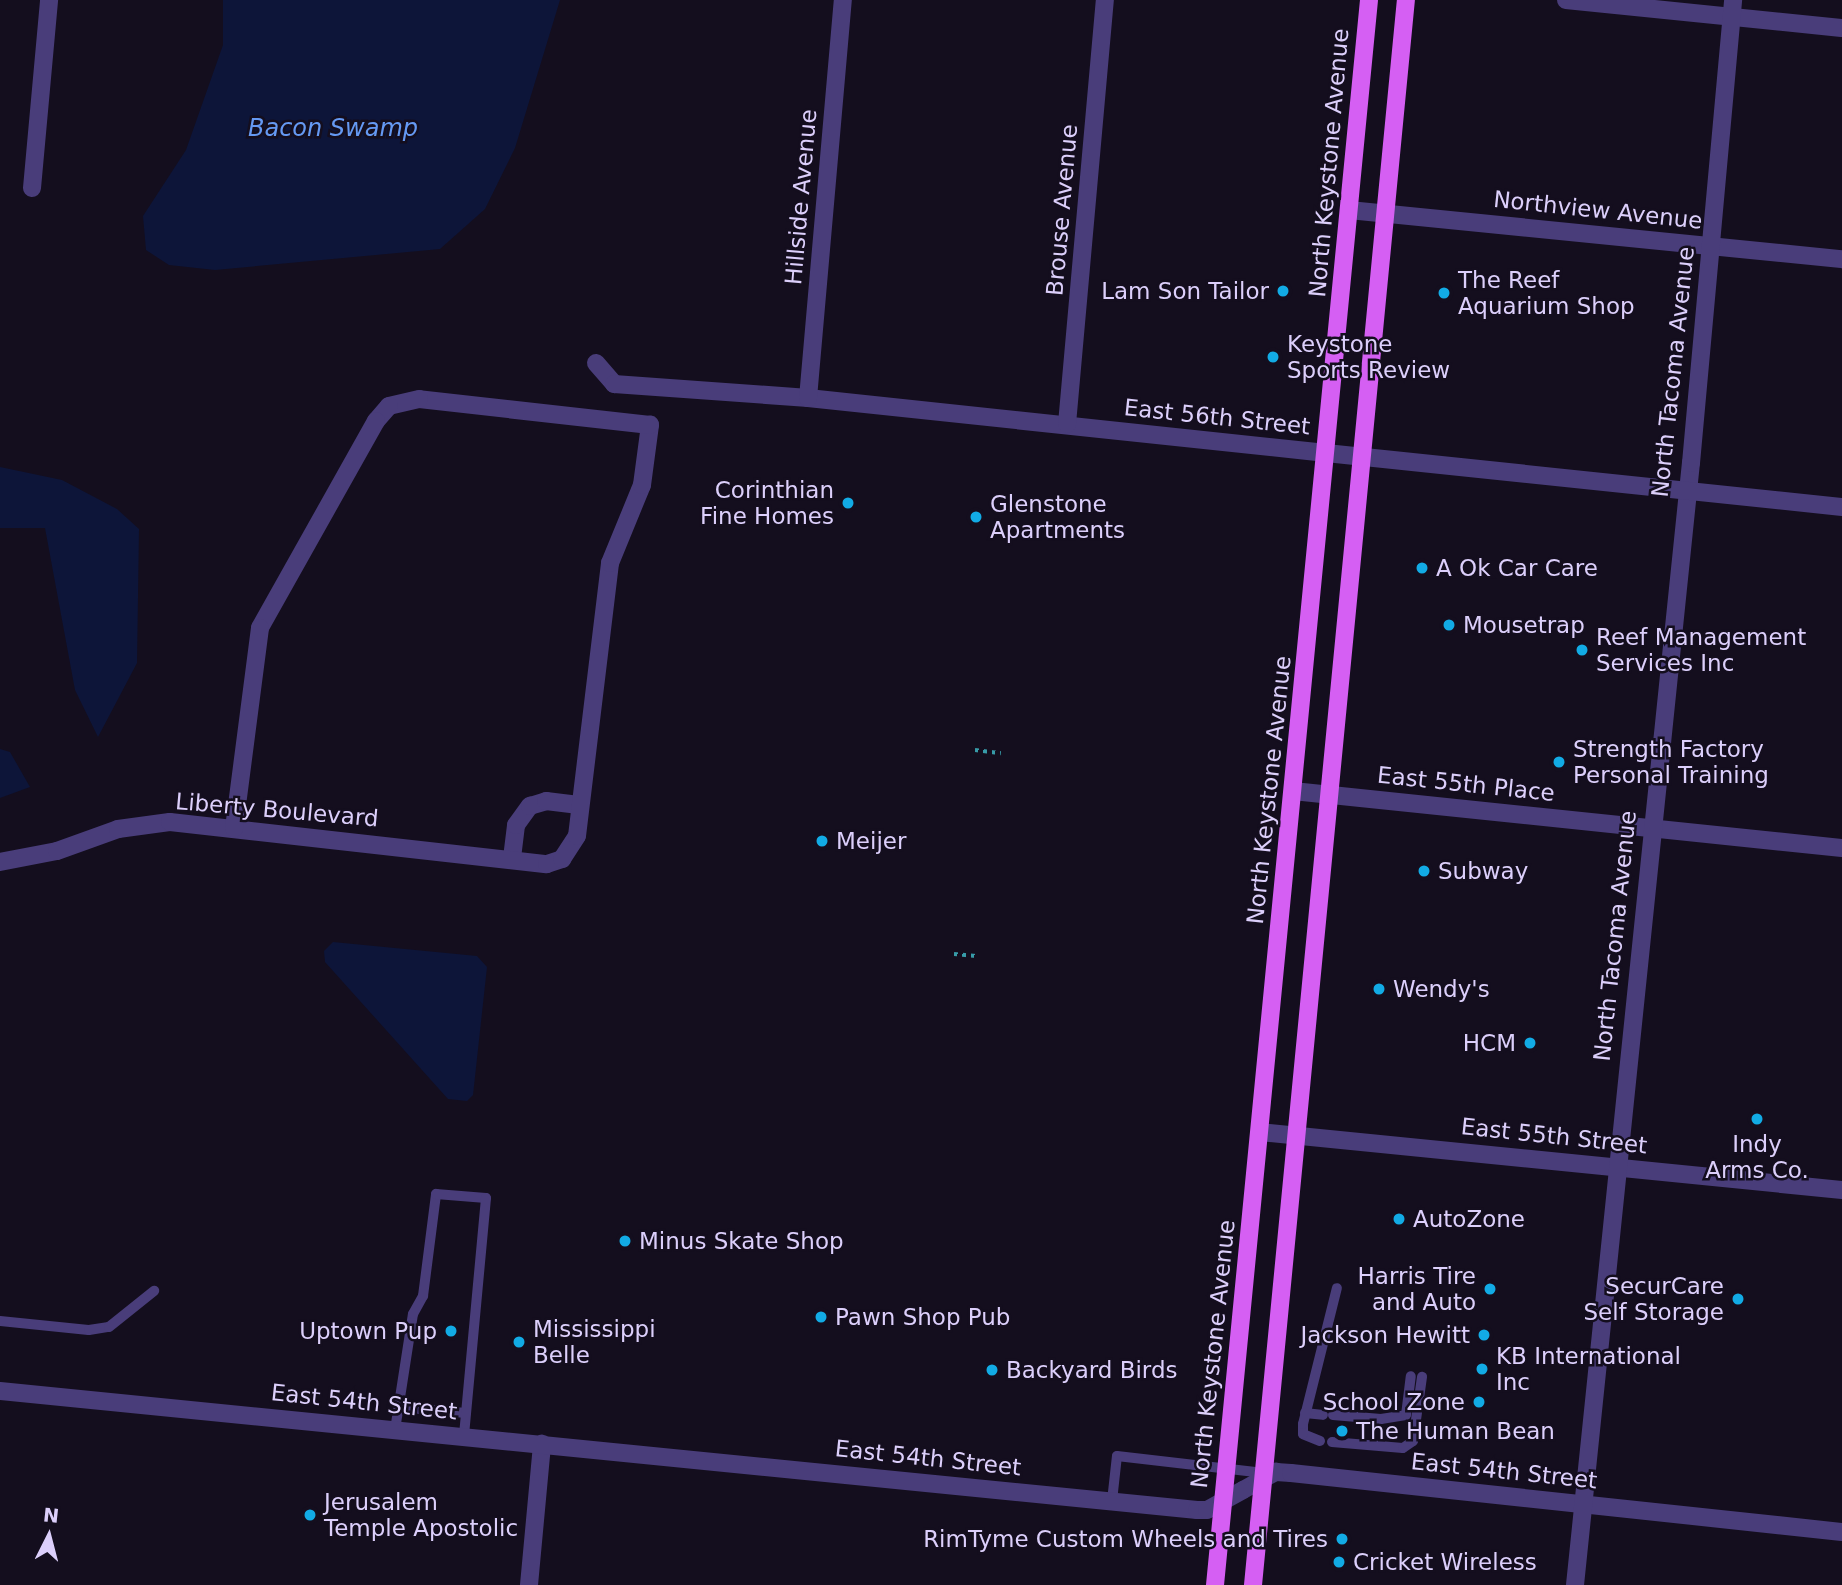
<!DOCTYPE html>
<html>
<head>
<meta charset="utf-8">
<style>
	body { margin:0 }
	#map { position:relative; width:1842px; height:1585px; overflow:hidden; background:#140e1e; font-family:"DejaVu Sans",sans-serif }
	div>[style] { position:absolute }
	.water>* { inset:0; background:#0d1539 }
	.path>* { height:3.5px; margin-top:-1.75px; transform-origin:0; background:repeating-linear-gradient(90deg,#379ba8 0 3.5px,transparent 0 8.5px) }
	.service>* { height:10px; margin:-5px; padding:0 5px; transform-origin:5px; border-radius:5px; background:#493d7a }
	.minor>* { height:18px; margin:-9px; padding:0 9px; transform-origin:9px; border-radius:9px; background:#493d7a }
	.tertiary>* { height:18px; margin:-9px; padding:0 9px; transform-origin:9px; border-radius:9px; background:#493d7a }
	.primary>* { height:18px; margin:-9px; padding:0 9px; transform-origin:9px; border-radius:9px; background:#d55ff3 }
	.dots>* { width:19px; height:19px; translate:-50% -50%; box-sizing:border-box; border:4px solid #140e1e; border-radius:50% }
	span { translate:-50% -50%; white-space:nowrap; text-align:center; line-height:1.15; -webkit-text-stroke:5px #140e1e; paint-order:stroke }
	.street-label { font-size:23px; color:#dccffb }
	.poi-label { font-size:23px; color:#dccffb }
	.left { translate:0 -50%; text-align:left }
	.right { translate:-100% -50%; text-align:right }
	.water-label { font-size:24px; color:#6599f3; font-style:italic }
	.north { position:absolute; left:14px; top:1501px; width:70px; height:70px; -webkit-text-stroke:5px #140e1e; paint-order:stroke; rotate:6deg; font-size:19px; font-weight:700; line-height:28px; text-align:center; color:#dccffb }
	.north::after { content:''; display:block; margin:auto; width:24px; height:32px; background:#dccffb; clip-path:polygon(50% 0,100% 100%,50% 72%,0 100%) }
</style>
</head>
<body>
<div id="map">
	<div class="water">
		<i style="clip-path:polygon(223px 0,560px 0,515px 148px,485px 209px,440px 249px,215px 270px,169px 265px,146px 250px,143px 216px,186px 150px,223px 45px)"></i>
		<i style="clip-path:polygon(0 467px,62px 480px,117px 509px,139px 529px,137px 663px,98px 737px,75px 690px,45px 528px,0 528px)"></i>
		<i style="clip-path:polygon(0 749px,10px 752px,30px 787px,0 798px)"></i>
		<i style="clip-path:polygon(333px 942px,477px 956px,487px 967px,473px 1095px,467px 1101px,448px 1099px,325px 962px,324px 951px)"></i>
	</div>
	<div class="path">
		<i style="left:975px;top:750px;width:26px;rotate:7deg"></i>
		<i style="left:954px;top:954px;width:25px;rotate:5deg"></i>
	</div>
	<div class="service">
		<i style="left:0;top:1321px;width:89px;rotate:5.8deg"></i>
		<i style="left:89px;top:1330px;width:20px;rotate:-9deg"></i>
		<i style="left:109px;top:1327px;width:58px;rotate:-38.7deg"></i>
		<i style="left:399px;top:1407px;width:67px;rotate:5.1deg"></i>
		<i style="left:1305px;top:1413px;width:18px;rotate:6deg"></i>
		<i style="left:1333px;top:1415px;width:48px;rotate:4.8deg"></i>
		<i style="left:1381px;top:1419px;width:25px;rotate:-9deg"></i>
		<i style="left:1406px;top:1415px;width:39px;rotate:-83deg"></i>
		<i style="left:395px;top:1430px;width:117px;rotate:-81.2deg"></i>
		<i style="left:413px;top:1314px;width:21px;rotate:-61deg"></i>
		<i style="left:423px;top:1296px;width:103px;rotate:-82.7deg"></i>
		<i style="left:436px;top:1194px;width:50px;rotate:4.6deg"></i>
		<i style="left:486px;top:1198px;width:240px;rotate:95.3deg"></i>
		<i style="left:1320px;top:1441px;width:18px;rotate:-158deg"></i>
		<i style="left:1303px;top:1434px;width:10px;rotate:-90deg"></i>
		<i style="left:1303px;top:1424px;width:140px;rotate:-76deg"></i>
		<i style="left:1332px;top:1442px;width:71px;rotate:4.8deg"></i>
		<i style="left:1403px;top:1448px;width:12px;rotate:-35deg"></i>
		<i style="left:1413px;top:1441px;width:65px;rotate:-82deg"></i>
		<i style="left:1112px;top:1501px;width:45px;rotate:-83.7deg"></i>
		<i style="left:1117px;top:1456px;width:148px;rotate:6.6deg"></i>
	</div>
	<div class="minor">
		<i style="left:1566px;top:0;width:277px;rotate:5.8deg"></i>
		<i style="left:32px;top:188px;width:189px;rotate:-84.8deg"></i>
		<i style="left:1349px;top:210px;width:495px;rotate:5.7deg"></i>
		<i style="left:596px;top:363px;width:28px;rotate:49deg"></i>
		<i style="left:614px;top:384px;width:195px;rotate:4.1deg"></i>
		<i style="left:808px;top:398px;width:521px;rotate:6.06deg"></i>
		<i style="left:808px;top:398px;width:400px;rotate:-85deg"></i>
		<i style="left:1067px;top:424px;width:426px;rotate:-84.9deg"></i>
		<i style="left:1293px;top:791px;width:552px;rotate:5.93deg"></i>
		<i style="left:512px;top:858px;width:33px;rotate:-83deg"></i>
		<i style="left:516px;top:825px;width:24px;rotate:-54deg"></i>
		<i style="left:530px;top:806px;width:17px;rotate:-17deg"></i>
		<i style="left:546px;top:801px;width:33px;rotate:7deg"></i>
		<i style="left:0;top:862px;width:58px;rotate:-10.9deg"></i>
		<i style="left:57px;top:851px;width:65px;rotate:-19.8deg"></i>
		<i style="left:118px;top:829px;width:52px;rotate:-7.7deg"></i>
		<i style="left:170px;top:822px;width:379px;rotate:6.4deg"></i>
		<i style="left:547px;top:864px;width:16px;rotate:-18deg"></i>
		<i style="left:562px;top:859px;width:27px;rotate:-57deg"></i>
		<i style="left:577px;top:836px;width:275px;rotate:-83.1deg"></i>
		<i style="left:610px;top:563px;width:84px;rotate:-67.7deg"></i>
		<i style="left:642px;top:485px;width:61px;rotate:-82.4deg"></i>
		<i style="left:650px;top:425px;width:232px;rotate:-173.6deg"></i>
		<i style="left:419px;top:399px;width:31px;rotate:167deg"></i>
		<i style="left:389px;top:406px;width:20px;rotate:131deg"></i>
		<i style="left:376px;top:421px;width:237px;rotate:119.3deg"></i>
		<i style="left:260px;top:628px;width:202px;rotate:97.4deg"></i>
		<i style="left:1260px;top:1132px;width:585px;rotate:5.69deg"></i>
		<i style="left:1243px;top:1490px;width:38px;rotate:-29deg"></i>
		<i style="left:1276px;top:1472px;width:15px;rotate:4deg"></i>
		<i style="left:1291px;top:1473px;width:554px;rotate:6.11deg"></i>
		<i style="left:529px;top:1585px;width:142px;rotate:-84.7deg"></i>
		<i style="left:1575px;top:1585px;width:1128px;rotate:-84.1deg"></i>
		<i style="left:1691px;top:463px;width:465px;rotate:-84.8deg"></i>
	</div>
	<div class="tertiary">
		<i style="left:1326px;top:453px;width:519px;rotate:5.97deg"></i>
		<i style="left:0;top:1391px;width:1203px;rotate:5.68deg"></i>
		<i style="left:1197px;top:1510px;width:10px"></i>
		<i style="left:1207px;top:1510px;width:41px;rotate:-29.1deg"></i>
	</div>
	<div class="primary">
		<i style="left:1215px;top:1585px;width:1592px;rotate:-84.45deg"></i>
		<i style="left:1253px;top:1585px;width:1592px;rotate:-84.49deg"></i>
	</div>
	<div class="dots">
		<i style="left:1283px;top:291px;background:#12abe5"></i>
		<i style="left:1444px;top:293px;background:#12abe5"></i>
		<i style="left:1273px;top:357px;background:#12abe5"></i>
		<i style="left:848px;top:503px;background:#12abe5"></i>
		<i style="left:976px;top:517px;background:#12abe5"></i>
		<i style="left:1422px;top:568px;background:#12abe5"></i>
		<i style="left:1449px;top:625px;background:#12abe5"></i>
		<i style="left:1582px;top:650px;background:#12abe5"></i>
		<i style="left:1559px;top:762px;background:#12abe5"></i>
		<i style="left:822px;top:841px;background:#12abe5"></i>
		<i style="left:1424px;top:871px;background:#12abe5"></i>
		<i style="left:1379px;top:989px;background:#12abe5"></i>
		<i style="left:1530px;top:1043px;background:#12abe5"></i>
		<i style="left:1757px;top:1119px;background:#12abe5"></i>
		<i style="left:1399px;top:1219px;background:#12abe5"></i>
		<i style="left:625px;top:1241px;background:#12abe5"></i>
		<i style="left:1490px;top:1289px;background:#12abe5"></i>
		<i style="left:1738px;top:1299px;background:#12abe5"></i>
		<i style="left:821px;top:1317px;background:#12abe5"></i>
		<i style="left:451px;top:1331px;background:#12abe5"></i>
		<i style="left:1484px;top:1335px;background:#12abe5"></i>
		<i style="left:519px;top:1342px;background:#12abe5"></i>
		<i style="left:1482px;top:1369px;background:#12abe5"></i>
		<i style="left:992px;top:1370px;background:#12abe5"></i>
		<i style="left:1479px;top:1402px;background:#12abe5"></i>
		<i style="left:1342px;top:1431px;background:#12abe5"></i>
		<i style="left:310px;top:1515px;background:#12abe5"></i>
		<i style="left:1342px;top:1539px;background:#12abe5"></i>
		<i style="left:1339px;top:1562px;background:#12abe5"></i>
	</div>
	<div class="street-label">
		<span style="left:1329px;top:163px;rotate:-85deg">North Keystone Avenue</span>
		<span style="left:801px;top:197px;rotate:-85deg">Hillside Avenue</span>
		<span style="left:1062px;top:210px;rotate:-85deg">Brouse Avenue</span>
		<span style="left:1598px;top:210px;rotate:6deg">Northview Avenue</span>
		<span style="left:1673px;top:372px;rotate:-84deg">North Tacoma Avenue</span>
		<span style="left:1217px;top:417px;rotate:6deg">East 56th Street</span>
		<span style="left:1466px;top:784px;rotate:6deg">East 55th Place</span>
		<span style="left:1269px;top:790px;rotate:-84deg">North Keystone Avenue</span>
		<span style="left:277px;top:810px;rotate:5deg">Liberty Boulevard</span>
		<span style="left:1615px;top:936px;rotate:-84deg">North Tacoma Avenue</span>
		<span style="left:1554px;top:1136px;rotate:6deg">East 55th Street</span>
		<span style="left:1213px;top:1354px;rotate:-84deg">North Keystone Avenue</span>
		<span style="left:364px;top:1402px;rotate:6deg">East 54th Street</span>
		<span style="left:928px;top:1458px;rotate:6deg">East 54th Street</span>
		<span style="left:1504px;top:1471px;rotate:6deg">East 54th Street</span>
	</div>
	<div class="poi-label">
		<span class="left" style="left:1458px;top:293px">The Reef<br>Aquarium Shop</span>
		<span class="right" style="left:1269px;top:291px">Lam Son Tailor</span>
		<span class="left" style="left:1287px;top:357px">Keystone<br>Sports Review</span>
		<span class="right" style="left:834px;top:503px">Corinthian<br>Fine Homes</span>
		<span class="left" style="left:990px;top:517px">Glenstone<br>Apartments</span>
		<span class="left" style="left:1436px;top:568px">A Ok Car Care</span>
		<span class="left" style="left:1463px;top:625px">Mousetrap</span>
		<span class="left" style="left:1596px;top:650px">Reef Management<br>Services Inc</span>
		<span class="left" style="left:1573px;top:762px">Strength Factory<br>Personal Training</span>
		<span class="left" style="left:836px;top:841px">Meijer</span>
		<span class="left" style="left:1438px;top:871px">Subway</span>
		<span class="left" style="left:1393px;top:989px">Wendy's</span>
		<span class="right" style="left:1516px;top:1043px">HCM</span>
		<span style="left:1757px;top:1157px">Indy<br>Arms Co.</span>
		<span class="left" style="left:1413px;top:1219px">AutoZone</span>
		<span class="left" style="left:639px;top:1241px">Minus Skate Shop</span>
		<span class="right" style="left:1476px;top:1289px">Harris Tire<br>and Auto</span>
		<span class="right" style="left:1724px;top:1299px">SecurCare<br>Self Storage</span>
		<span class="left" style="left:835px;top:1317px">Pawn Shop Pub</span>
		<span class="left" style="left:533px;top:1342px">Mississippi<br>Belle</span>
		<span class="right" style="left:437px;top:1331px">Uptown Pup</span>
		<span class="right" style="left:1470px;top:1335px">Jackson Hewitt</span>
		<span class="left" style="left:1496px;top:1369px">KB International<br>Inc</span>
		<span class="left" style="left:1006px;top:1370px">Backyard Birds</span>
		<span class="right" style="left:1465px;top:1402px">School Zone</span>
		<span class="left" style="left:1356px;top:1431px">The Human Bean</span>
		<span class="left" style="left:324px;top:1515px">Jerusalem<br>Temple Apostolic</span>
		<span class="right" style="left:1328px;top:1539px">RimTyme Custom Wheels and Tires</span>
		<span class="left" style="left:1353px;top:1562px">Cricket Wireless</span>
	</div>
	<div class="water-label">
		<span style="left:333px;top:129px">Bacon Swamp</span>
	</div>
	<div class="north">N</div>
</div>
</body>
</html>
